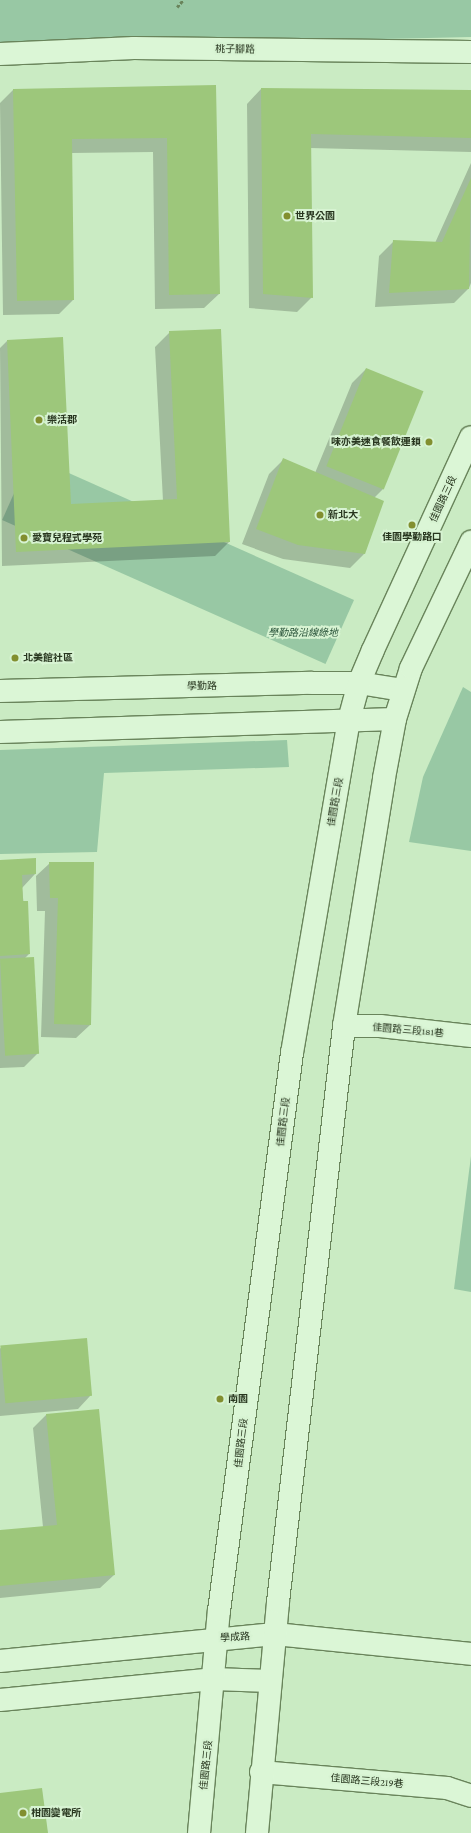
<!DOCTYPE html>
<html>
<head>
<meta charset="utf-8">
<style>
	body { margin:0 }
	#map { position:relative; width:471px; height:1833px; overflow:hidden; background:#caebc3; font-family:"Crimson Pro","Noto Sans TC",serif }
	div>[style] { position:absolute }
	.green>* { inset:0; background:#98c8a4; transform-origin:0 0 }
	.shadow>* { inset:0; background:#0003 }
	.building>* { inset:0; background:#9dc77b; transform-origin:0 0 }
	.path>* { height:2.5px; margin-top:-1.25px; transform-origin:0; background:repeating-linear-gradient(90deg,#69845b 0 3px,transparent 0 5px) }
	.roads { filter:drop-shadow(1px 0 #69845b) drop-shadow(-1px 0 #69845b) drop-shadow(0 1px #69845b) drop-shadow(0 -1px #69845b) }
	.minor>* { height:22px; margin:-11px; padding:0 11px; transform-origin:11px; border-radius:11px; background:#dbf6d6 }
	.dots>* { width:11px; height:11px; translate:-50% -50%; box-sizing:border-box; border:2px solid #d7f3d2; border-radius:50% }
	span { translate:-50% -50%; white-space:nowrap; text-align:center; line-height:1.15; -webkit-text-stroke:4px #d7f3d2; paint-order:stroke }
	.street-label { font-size:10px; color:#27351e }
	.poi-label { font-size:10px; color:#27351e; font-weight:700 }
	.left { translate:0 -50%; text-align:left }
	.right { translate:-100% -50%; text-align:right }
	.park-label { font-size:10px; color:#265037; font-style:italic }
</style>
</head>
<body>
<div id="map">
	<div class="green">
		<i style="clip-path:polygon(0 0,471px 0,471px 37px,0 48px)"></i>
		<i style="left:354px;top:600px;width:70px;height:354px;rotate:114deg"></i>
		<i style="clip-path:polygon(463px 687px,471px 692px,471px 851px,409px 842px,423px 777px)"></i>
		<i style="clip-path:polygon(287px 740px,289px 767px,104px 773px,97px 852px,0 854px,0 750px)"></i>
		<i style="clip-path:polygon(471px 1156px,471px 1292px,454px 1289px)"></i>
	</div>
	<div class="shadow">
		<i style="clip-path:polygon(215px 86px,219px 294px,204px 308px,155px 309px,153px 152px,71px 153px,73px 300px,59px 314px,3px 315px,0 103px,13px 90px)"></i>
		<i style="clip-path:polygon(261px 89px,471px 91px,471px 152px,310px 148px,312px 297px,297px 312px,249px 308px,247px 104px)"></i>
		<i style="clip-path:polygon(471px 163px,471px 283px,469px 288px,454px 303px,375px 307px,379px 256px,394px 241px,435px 243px)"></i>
		<i style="clip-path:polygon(170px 332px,229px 542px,215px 556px,2px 566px,0 348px,7px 341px,70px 505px,163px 501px,155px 347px)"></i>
		<i style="clip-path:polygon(366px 369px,422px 392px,383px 489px,374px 498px,364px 554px,350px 568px,283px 559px,242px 544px,269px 474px,284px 459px,315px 473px,352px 383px)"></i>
		<i style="clip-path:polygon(0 861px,35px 874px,22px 888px,29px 954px,24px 959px,38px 1053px,24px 1067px,0 1068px)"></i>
		<i style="clip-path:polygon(50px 863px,90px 1025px,76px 1038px,41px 1037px,45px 911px,37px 911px,36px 876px)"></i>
		<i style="clip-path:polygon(0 1348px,91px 1395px,78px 1409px,0 1416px)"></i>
		<i style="clip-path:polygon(47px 1414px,114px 1575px,100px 1588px,0 1598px,0 1531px,43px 1527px,33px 1428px)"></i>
	</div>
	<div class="building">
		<i style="clip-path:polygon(216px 85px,220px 294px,169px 295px,167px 138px,72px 139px,74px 300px,17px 301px,13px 89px)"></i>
		<i style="clip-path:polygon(261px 88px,471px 90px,471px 138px,311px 134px,313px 298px,263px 294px)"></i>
		<i style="clip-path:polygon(471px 178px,469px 289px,389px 293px,393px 240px,442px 242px)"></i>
		<i style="clip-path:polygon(221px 329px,230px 542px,16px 552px,7px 340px,63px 337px,71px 504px,177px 499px,169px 331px)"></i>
		<i style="left:366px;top:368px;width:62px;height:106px;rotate:22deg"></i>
		<i style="clip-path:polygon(283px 458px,384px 501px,365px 554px,298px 545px,256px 529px)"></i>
		<i style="clip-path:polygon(36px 858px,36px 874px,22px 875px,23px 901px,28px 901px,30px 954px,0 956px,0 860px)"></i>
		<i style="clip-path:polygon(49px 862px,94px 862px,91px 1025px,54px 1024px,58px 898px,50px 898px)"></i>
		<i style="left:34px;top:957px;width:97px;height:34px;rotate:87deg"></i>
		<i style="left:87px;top:1338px;width:58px;height:87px;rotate:85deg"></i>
		<i style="clip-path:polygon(99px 1409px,115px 1575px,0 1586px,0 1530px,57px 1525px,46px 1414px)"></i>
		<i style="clip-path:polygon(42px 1788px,48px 1833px,0 1833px,0 1793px)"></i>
	</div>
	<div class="path">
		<i style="left:177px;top:7px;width:9px;rotate:-49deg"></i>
	</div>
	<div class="roads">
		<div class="minor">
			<i style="left:0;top:54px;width:134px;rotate:-2.6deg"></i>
			<i style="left:134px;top:48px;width:337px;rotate:0.7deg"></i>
			<i style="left:0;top:691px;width:312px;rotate:-1.5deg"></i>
			<i style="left:312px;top:683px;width:47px"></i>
			<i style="left:359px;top:683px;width:45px;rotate:9deg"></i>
			<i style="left:0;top:732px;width:395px;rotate:-1.9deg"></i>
			<i style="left:344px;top:1026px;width:36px"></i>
			<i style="left:380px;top:1026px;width:92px;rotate:6.3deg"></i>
			<i style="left:0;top:1661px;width:276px;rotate:-5.6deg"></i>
			<i style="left:275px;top:1634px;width:197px;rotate:5.8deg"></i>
			<i style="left:0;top:1700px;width:214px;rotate:-5.6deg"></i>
			<i style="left:213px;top:1679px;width:57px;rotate:2deg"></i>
			<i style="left:261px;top:1772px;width:187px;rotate:4.9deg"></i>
			<i style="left:447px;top:1788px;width:25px;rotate:18deg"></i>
			<i style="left:199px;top:1833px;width:223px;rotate:-84.9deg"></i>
			<i style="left:219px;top:1611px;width:563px;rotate:-82.55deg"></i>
			<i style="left:292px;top:1053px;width:338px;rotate:-80.3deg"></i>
			<i style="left:349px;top:720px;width:38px;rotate:-75deg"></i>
			<i style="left:359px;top:683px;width:36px;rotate:-67deg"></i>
			<i style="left:373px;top:650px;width:234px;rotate:-65.3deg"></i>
			<i style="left:257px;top:1833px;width:232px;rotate:-84.8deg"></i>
			<i style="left:278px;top:1602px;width:580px;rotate:-83.46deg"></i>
			<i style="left:344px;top:1026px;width:251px;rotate:-80.8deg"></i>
			<i style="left:384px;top:778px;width:60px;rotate:-79.4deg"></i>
			<i style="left:395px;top:719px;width:53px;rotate:-72.6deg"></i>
			<i style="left:411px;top:668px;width:140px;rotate:-64.5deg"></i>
		</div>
	</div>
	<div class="dots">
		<i style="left:287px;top:216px;background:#828f2f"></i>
		<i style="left:39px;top:420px;background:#828f2f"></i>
		<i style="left:429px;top:442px;background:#828f2f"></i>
		<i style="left:320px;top:515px;background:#828f2f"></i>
		<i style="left:412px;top:525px;background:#828f2f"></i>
		<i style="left:24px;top:538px;background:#828f2f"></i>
		<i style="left:15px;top:658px;background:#828f2f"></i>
		<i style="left:220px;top:1399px;background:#828f2f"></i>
		<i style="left:23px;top:1813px;background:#828f2f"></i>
	</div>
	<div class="street-label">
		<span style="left:235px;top:49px;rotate:1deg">桃子腳路</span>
		<span style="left:443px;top:499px;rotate:-65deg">佳園路三段</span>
		<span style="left:202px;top:686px;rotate:-1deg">學勤路</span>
		<span style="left:335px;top:802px;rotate:-80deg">佳園路三段</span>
		<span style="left:408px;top:1030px;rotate:5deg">佳園路三段181巷</span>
		<span style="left:283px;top:1122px;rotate:-83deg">佳園路三段</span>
		<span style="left:241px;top:1443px;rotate:-83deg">佳園路三段</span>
		<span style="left:235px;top:1637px;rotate:-4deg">學成路</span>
		<span style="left:206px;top:1765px;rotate:-84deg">佳園路三段</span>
		<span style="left:367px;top:1781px;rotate:5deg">佳園路三段219巷</span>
	</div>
	<div class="poi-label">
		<span class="left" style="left:295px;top:216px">世界公園</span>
		<span class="left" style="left:47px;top:420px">樂活郡</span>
		<span class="right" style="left:421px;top:442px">味亦美速食餐飲連鎖</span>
		<span class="left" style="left:328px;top:515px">新北大</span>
		<span style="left:412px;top:537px">佳園學勤路口</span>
		<span class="left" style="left:32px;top:538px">愛寶兒程式學苑</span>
		<span class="left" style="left:23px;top:658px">北美館社區</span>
		<span class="left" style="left:228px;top:1399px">南園</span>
		<span class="left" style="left:31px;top:1813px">柑園變電所</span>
	</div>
	<div class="park-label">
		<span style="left:303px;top:633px">學勤路沿線綠地</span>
	</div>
</div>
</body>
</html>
